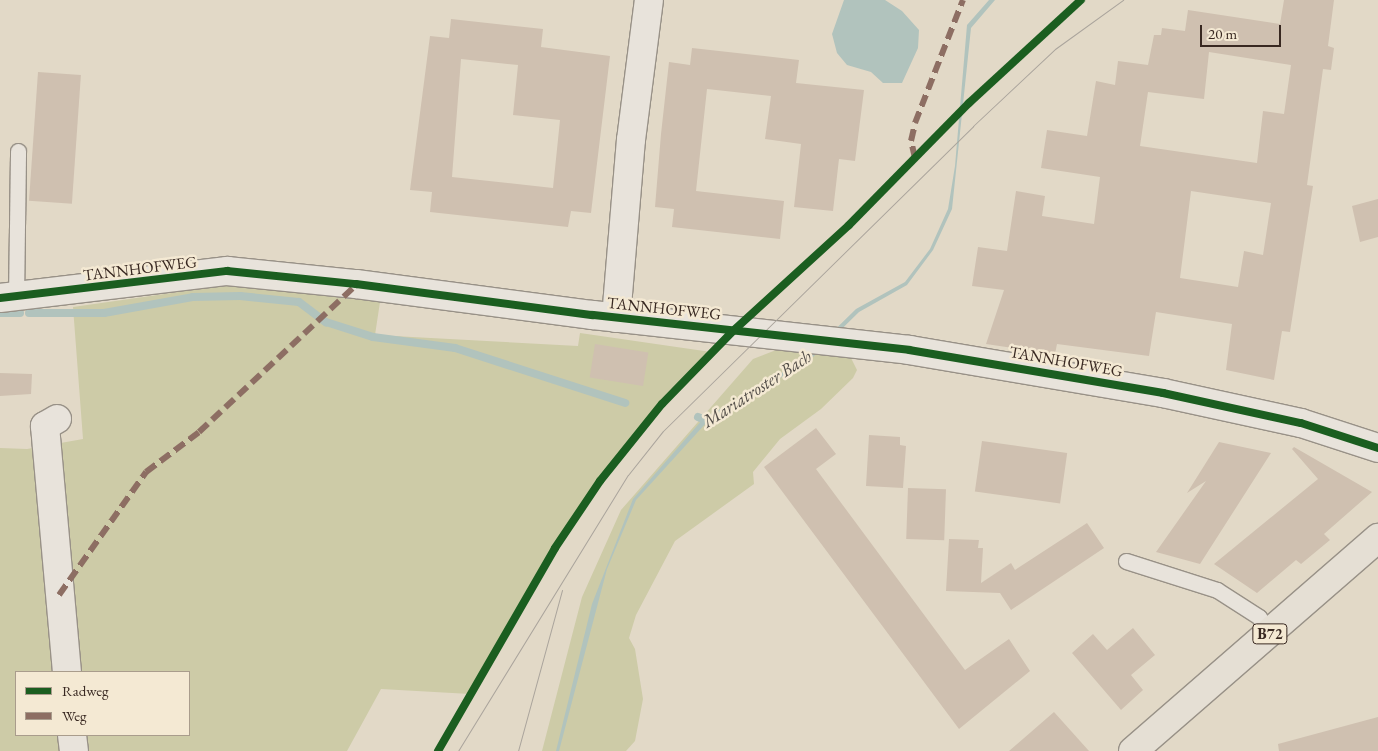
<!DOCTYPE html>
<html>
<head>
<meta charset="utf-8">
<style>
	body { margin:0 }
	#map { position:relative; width:1378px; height:751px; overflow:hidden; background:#e2d9c7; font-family:"EB Garamond",serif }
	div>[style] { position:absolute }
	.green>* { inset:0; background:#cdcba7 }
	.water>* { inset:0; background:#b1c3bd }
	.stream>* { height:8px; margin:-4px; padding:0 4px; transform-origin:4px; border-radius:4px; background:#b1c3bd }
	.building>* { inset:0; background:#cfc0b0; transform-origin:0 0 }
	.roads { filter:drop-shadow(1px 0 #989187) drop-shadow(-1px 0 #989187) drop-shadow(0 1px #989187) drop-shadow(0 -1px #989187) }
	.lane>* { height:15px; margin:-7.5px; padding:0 7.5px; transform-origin:7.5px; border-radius:7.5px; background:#e8e3db }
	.street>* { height:28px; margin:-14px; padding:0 14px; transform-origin:14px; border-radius:14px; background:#e8e3db }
	.primary>* { height:28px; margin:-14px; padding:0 14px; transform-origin:14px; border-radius:14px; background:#e5dfd4 }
	.tram>* { height:1px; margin:-0.5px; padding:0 0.5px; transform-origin:0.5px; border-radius:0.5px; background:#aaa49c }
	.quiet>* { height:6px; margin-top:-3px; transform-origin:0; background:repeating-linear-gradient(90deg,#8d6e63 0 12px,transparent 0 18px) }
	.cycleway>* { height:8px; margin:-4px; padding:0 4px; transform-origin:4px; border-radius:4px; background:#1b5e20 }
	span { translate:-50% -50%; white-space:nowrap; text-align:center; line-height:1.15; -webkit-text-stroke:5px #f4e9d3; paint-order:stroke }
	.shield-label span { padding:1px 4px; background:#f4e9d3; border:1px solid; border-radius:4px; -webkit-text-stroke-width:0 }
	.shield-label { font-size:15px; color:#382821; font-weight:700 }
	.street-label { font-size:16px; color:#382821 }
	.water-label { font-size:18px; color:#514c47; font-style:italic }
	.legend { position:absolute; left:15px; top:671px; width:175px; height:65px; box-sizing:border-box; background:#f4e9d3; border:1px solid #a99c8c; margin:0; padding:6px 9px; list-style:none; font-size:15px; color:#382821 }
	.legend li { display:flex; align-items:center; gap:10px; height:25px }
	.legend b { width:25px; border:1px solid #a99c8c }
	.scale { position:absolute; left:1200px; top:25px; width:81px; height:22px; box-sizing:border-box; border:2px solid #382821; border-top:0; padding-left:6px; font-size:15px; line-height:18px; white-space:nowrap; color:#382821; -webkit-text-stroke:4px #f4e9d3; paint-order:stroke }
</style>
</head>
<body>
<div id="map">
	<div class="green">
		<i style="clip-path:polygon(evenodd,228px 285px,380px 302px,375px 335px,578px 346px,580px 333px,711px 352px,662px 404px,600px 481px,555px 548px,470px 694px,381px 689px,347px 751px,0 751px,0 448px,27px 449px,83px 439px,73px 307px,228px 285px,16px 672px,189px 672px,189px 735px,16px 735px,16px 672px)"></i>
		<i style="clip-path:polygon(789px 345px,849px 354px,857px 370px,853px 378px,821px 409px,780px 439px,753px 472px,754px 484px,675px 541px,636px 615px,629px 638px,635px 649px,643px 699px,635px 741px,626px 751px,542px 751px,582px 597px,621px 510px,753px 359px)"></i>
	</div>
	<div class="water">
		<i style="clip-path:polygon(844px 0,885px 0,902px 11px,919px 30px,918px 48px,902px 83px,883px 83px,871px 72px,847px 65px,837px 53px,832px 34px)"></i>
		<i style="clip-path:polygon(989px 0,995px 0,971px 28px,952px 209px,933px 250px,907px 285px,859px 312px,809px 361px,707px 422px,636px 500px,607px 569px,559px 751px,556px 751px,592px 604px,633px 499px,703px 419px,805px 359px,856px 309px,905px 282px,930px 249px,948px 209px,955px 166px,967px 25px)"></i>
	</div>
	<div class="stream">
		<i style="left:0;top:313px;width:20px"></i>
		<i style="left:29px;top:313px;width:75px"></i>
		<i style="left:104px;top:313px;width:90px;rotate:-10.2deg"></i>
		<i style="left:193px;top:297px;width:47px;rotate:-1.2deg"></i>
		<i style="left:240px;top:296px;width:59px;rotate:5.8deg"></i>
		<i style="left:299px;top:302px;width:34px;rotate:37deg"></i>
		<i style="left:326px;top:322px;width:49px;rotate:17.7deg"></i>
		<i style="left:373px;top:337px;width:83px;rotate:7.6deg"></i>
		<i style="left:455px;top:348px;width:179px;rotate:17.9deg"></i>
		<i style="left:698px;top:417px;width:8px;rotate:23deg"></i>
	</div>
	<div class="building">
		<i style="clip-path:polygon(evenodd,1284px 0,1334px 0,1328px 46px,1334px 48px,1331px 70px,1323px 69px,1307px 185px,1313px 186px,1290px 332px,1282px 331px,1274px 380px,1226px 370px,1232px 324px,1156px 312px,1149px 356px,1057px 344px,1055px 354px,986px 344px,1004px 290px,972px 286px,978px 247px,1007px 251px,1016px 191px,1045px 196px,1042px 216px,1094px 224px,1100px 177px,1041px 168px,1047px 130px,1087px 136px,1096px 81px,1115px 85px,1118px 61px,1148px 65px,1154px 35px,1161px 35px,1162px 28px,1185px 31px,1188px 10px,1280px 24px,1284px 0,1209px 52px,1291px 65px,1284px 114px,1263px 111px,1257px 163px,1140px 146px,1148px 92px,1204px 99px,1209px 52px,1284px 0,1191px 191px,1271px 203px,1263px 255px,1244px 251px,1238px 287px,1180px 278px,1191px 191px)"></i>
		<i style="clip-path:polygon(evenodd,451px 19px,543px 29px,541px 47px,610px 56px,591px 213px,571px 211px,568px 227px,430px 212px,432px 192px,410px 190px,430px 36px,449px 38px,451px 19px,461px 59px,518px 65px,513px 115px,560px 120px,553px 188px,452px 177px,461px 59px)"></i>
		<i style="clip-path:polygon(692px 48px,799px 60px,796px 83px,864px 90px,855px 161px,839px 159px,833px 211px,794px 207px,801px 144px,765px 139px,771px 96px,707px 89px,696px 191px,784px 201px,780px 239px,672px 227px,674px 209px,655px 207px,661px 134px,669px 62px,690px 65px)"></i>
		<i style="left:38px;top:72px;width:43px;height:129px;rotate:4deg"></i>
		<i style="clip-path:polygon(1378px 199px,1378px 237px,1360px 242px,1352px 206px)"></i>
		<i style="left:595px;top:344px;width:54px;height:34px;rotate:9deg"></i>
		<i style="clip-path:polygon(0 373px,32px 374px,31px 394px,0 396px)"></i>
		<i style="clip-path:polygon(816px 428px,836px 454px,816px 469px,965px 670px,1009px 639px,1030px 671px,959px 729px,764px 467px)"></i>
		<i style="clip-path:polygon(869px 435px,900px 437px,900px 445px,906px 446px,903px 488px,866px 486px)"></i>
		<i style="left:982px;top:441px;width:86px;height:51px;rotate:8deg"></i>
		<i style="clip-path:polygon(1219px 442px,1271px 453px,1200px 564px,1156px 552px,1206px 481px,1187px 493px)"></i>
		<i style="clip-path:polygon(1294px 447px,1372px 492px,1324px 534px,1330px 540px,1301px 564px,1296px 560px,1257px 593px,1214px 564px,1318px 479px,1292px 449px)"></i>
		<i style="left:908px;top:488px;width:38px;height:51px;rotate:2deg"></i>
		<i style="clip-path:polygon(1087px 523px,1104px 548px,1011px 610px,1000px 593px,946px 591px,949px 539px,979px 540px,978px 548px,983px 548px,981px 583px,1011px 563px,1015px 570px)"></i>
		<i style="clip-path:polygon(1133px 628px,1155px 655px,1131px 675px,1143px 690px,1121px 710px,1072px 653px,1093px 634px,1107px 650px)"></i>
		<i style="clip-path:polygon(1054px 712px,1089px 751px,1009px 751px)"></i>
		<i style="clip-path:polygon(1378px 717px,1378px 751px,1279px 751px,1278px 744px)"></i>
	</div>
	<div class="roads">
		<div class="lane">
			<i style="left:16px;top:298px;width:147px;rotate:-89.2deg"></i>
			<i style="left:1126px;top:561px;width:96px;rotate:17.7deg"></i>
			<i style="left:1217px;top:590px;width:50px;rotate:32.7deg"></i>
			<i style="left:1259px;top:617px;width:20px;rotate:57deg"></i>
		</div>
		<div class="street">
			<i style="left:0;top:298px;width:229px;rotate:-6.8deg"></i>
			<i style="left:227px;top:271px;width:130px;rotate:5.8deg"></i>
			<i style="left:356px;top:284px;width:239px;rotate:7.5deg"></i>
			<i style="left:593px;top:315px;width:318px;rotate:6.3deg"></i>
			<i style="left:909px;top:350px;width:258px;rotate:9.6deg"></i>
			<i style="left:1163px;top:393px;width:141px;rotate:12.3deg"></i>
			<i style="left:1301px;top:423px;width:81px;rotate:18deg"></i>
			<i style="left:616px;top:318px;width:179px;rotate:-85.2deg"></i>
			<i style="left:631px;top:140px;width:141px;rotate:-82.7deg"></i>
			<i style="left:57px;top:419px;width:14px;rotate:150deg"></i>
			<i style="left:45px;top:426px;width:247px;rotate:84.9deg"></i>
			<i style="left:72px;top:735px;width:16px;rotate:83deg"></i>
		</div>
		<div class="primary">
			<i style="left:1133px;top:751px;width:325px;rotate:-41deg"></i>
		</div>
	</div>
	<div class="tram">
		<i style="left:458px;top:751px;width:324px;rotate:-58.4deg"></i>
		<i style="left:628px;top:475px;width:56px;rotate:-51.5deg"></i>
		<i style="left:663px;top:431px;width:435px;rotate:-44.5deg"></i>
		<i style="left:973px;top:126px;width:112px;rotate:-43.2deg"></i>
		<i style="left:1055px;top:49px;width:84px;rotate:-35.8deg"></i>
		<i style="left:518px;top:751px;width:167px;rotate:-74.7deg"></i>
	</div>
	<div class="quiet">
		<i style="left:915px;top:158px;width:17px;rotate:-103deg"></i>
		<i style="left:911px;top:141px;width:18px;rotate:-77deg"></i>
		<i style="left:915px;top:123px;width:132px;rotate:-68.7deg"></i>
		<i style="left:59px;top:595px;width:151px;rotate:-54.7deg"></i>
		<i style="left:146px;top:472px;width:66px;rotate:-37deg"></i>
		<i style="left:199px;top:432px;width:215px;rotate:-43.1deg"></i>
	</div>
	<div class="cycleway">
		<i style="left:0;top:298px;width:229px;rotate:-6.8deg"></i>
		<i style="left:227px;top:271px;width:130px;rotate:5.8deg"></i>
		<i style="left:356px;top:284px;width:239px;rotate:7.5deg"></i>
		<i style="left:593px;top:315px;width:318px;rotate:6.3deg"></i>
		<i style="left:909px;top:350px;width:258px;rotate:9.6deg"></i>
		<i style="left:1163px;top:393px;width:141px;rotate:12.3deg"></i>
		<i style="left:1301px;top:423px;width:81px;rotate:18deg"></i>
		<i style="left:438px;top:751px;width:234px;rotate:-60deg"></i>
		<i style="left:555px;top:548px;width:81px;rotate:-56.1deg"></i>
		<i style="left:600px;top:481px;width:99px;rotate:-51.2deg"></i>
		<i style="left:662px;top:404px;width:102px;rotate:-45.8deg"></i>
		<i style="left:733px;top:331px;width:157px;rotate:-42.4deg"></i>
		<i style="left:849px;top:225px;width:171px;rotate:-45.5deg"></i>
		<i style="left:969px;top:103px;width:152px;rotate:-42.6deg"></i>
	</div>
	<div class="shield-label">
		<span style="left:1270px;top:634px">B72</span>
	</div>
	<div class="street-label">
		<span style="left:140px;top:269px;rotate:-7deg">TANNHOFWEG</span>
		<span style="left:664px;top:309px;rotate:6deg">TANNHOFWEG</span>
		<span style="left:1066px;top:362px;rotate:10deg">TANNHOFWEG</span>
	</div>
	<div class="water-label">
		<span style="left:757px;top:389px;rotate:-33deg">Mariatroster Bach</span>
	</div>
	<ul class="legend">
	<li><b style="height:6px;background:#1b5e20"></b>Radweg</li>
	<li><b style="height:6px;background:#8d6e63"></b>Weg</li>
	</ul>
	<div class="scale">20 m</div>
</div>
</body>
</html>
